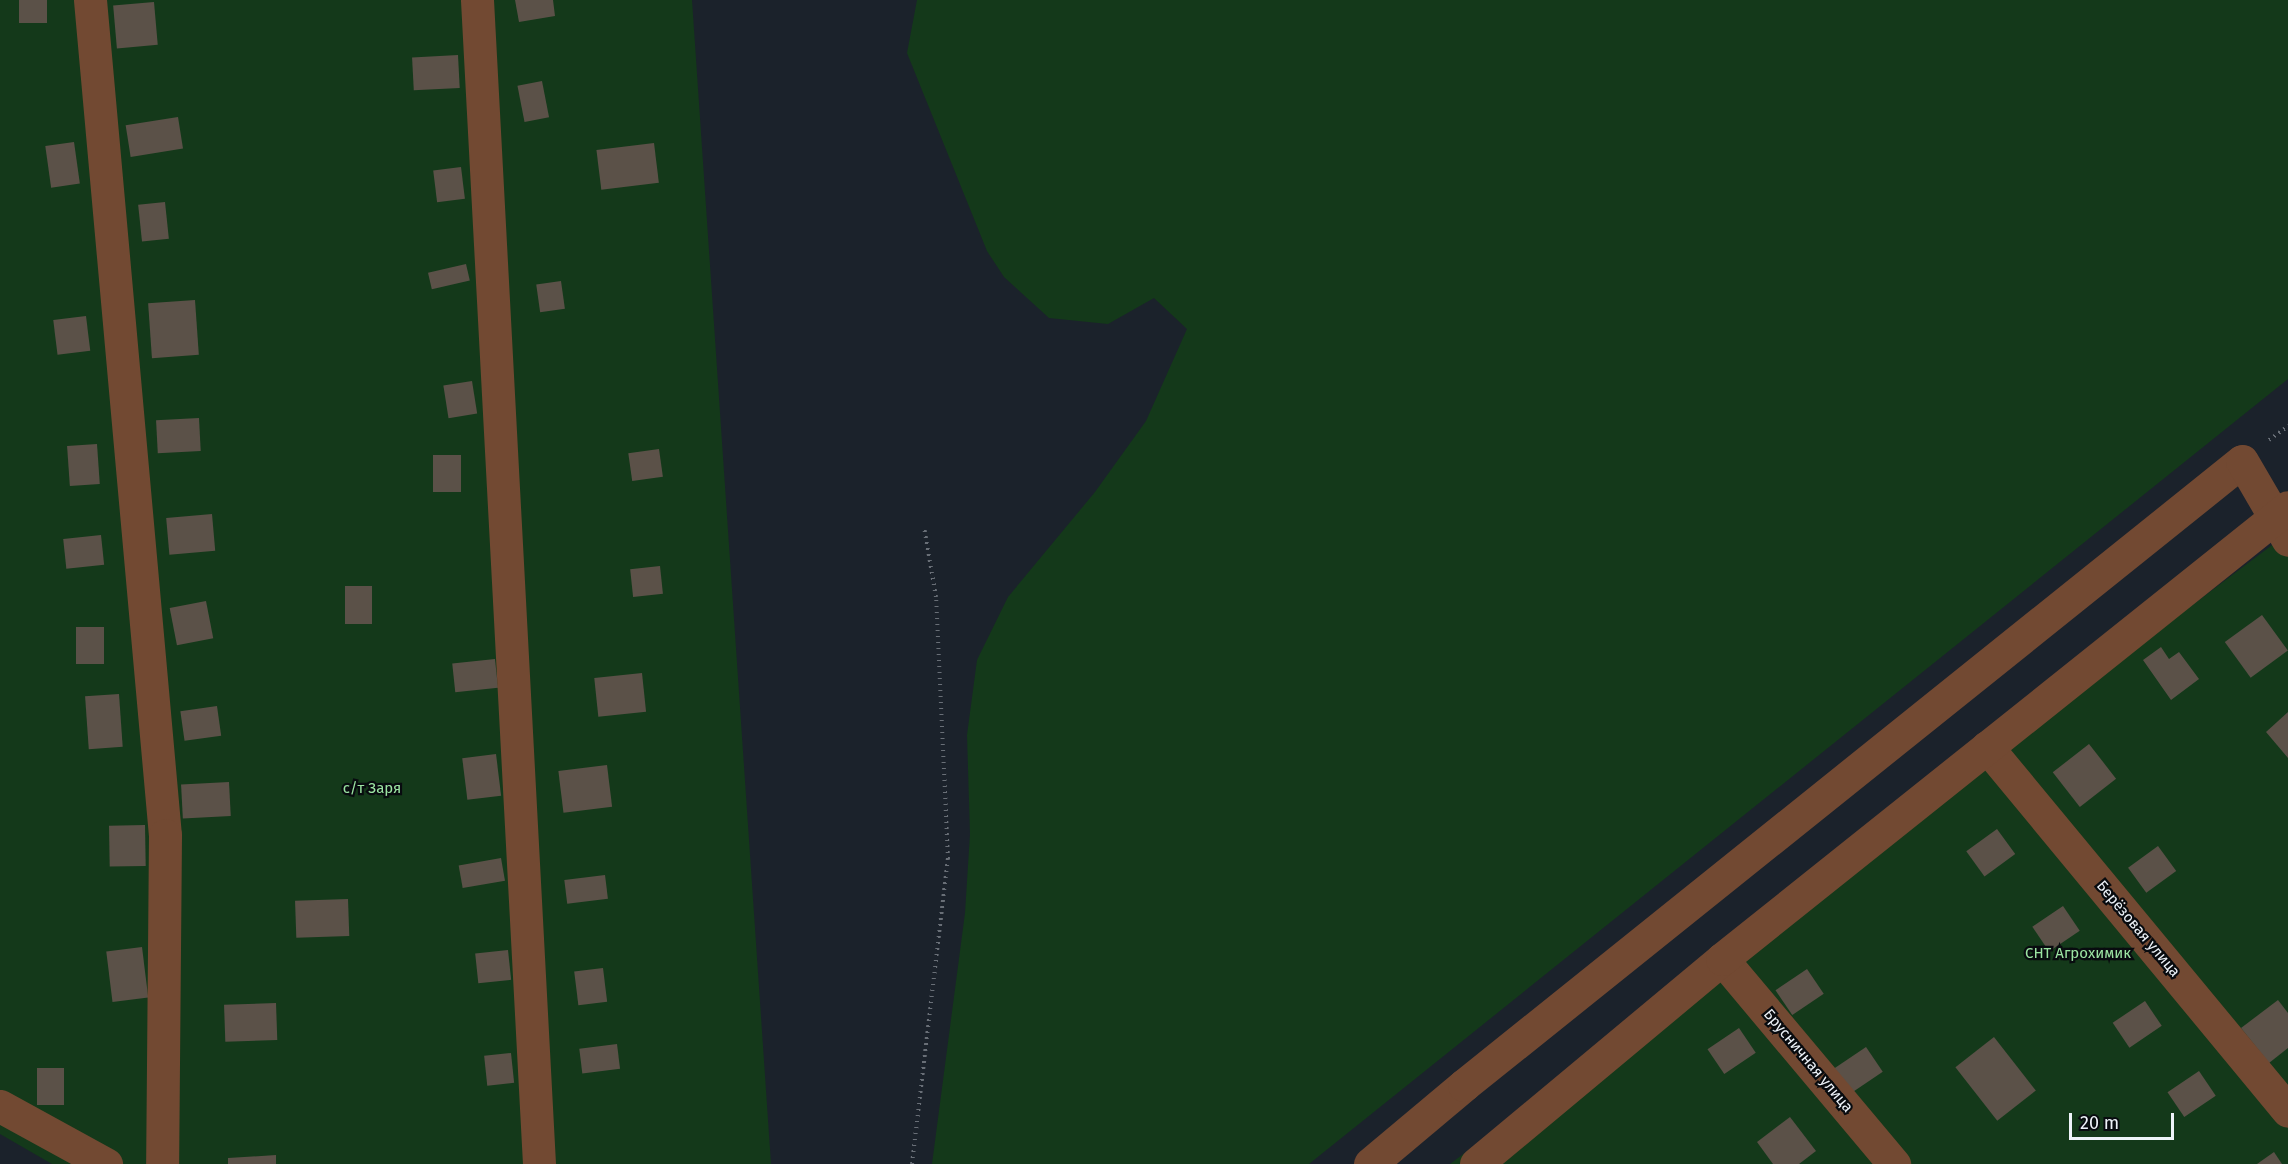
<!DOCTYPE html>
<html>
<head>
<meta charset="utf-8">
<style>
	body { margin:0 }
	#map { position:relative; width:2288px; height:1164px; overflow:hidden; background:#1b222b; font-family:"Fira Sans",sans-serif }
	div>[style] { position:absolute }
	.green>* { inset:0; background:#14391a }
	.building>* { inset:0; background:#5b5148; transform-origin:0 0 }
	.path>* { height:4px; margin-top:-2px; transform-origin:0; background:repeating-linear-gradient(90deg,#696f77 0 1.5px,transparent 0 6px) }
	.minor>* { height:33px; margin:-16.5px; padding:0 16.5px; transform-origin:16.5px; border-radius:16.5px; background:#724932 }
	span { translate:-50% -50%; white-space:nowrap; text-align:center; line-height:1.15; -webkit-text-stroke:4.5px #080b0f; paint-order:stroke }
	.park-label { font-size:15px; color:#9be4a2 }
	.street-label { font-size:15px; color:#eef3f9 }
	.scale { position:absolute; left:2069px; top:1113px; width:105px; height:27px; box-sizing:border-box; border:3px solid #eef3f9; border-top:0; padding-left:8px; font-size:18px; line-height:21px; white-space:nowrap; color:#eef3f9; -webkit-text-stroke:4px #080b0f; paint-order:stroke }
</style>
</head>
<body>
<div id="map">
	<div class="green">
		<i style="clip-path:polygon(0 0,692px 0,771px 1164px,52px 1164px,0 1134px)"></i>
		<i style="clip-path:polygon(917px 0,2288px 0,2288px 379px,1309px 1164px,932px 1164px,965px 913px,970px 834px,967px 735px,977px 660px,1008px 597px,1095px 492px,1146px 421px,1187px 329px,1154px 298px,1108px 324px,1049px 318px,1004px 277px,987px 251px,907px 53px)"></i>
		<i style="clip-path:polygon(2288px 533px,2288px 1164px,1450px 1164px,1722px 959px)"></i>
	</div>
	<div class="building">
		<i style="left:19px;top:0;width:28px;height:23px"></i>
		<i style="clip-path:polygon(515px 0,553px 0,555px 16px,519px 22px)"></i>
		<i style="left:154px;top:2px;width:43px;height:41px;rotate:85deg"></i>
		<i style="left:458px;top:55px;width:33px;height:46px;rotate:87deg"></i>
		<i style="left:542px;top:81px;width:37px;height:25px;rotate:79deg"></i>
		<i style="left:178px;top:117px;width:32px;height:53px;rotate:81deg"></i>
		<i style="left:74px;top:142px;width:42px;height:29px;rotate:82deg"></i>
		<i style="left:654px;top:143px;width:40px;height:58px;rotate:83deg"></i>
		<i style="left:461px;top:167px;width:32px;height:28px;rotate:83deg"></i>
		<i style="left:165px;top:202px;width:37px;height:27px;rotate:84deg"></i>
		<i style="left:466px;top:264px;width:17px;height:39px;rotate:77deg"></i>
		<i style="left:561px;top:281px;width:28px;height:25px;rotate:82deg"></i>
		<i style="left:195px;top:300px;width:55px;height:47px;rotate:86deg"></i>
		<i style="left:86px;top:316px;width:35px;height:33px;rotate:83deg"></i>
		<i style="left:472px;top:381px;width:33px;height:29px;rotate:81deg"></i>
		<i style="left:199px;top:418px;width:33px;height:43px;rotate:87deg"></i>
		<i style="left:97px;top:444px;width:40px;height:30px;rotate:86deg"></i>
		<i style="left:659px;top:449px;width:28px;height:31px;rotate:82deg"></i>
		<i style="left:433px;top:455px;width:28px;height:37px"></i>
		<i style="left:212px;top:514px;width:37px;height:46px;rotate:85deg"></i>
		<i style="left:101px;top:535px;width:30px;height:38px;rotate:84deg"></i>
		<i style="left:660px;top:566px;width:28px;height:30px;rotate:84deg"></i>
		<i style="left:345px;top:586px;width:27px;height:38px"></i>
		<i style="left:206px;top:601px;width:38px;height:37px;rotate:79deg"></i>
		<i style="left:2262px;top:615px;width:44px;height:46px;rotate:54deg"></i>
		<i style="left:76px;top:627px;width:28px;height:37px"></i>
		<i style="clip-path:polygon(2161px 647px,2169px 659px,2179px 652px,2199px 679px,2171px 700px,2143px 660px)"></i>
		<i style="left:495px;top:659px;width:29px;height:43px;rotate:84deg"></i>
		<i style="left:642px;top:673px;width:39px;height:48px;rotate:84deg"></i>
		<i style="left:119px;top:694px;width:53px;height:34px;rotate:86deg"></i>
		<i style="left:217px;top:706px;width:30px;height:37px;rotate:82deg"></i>
		<i style="clip-path:polygon(2288px 712px,2288px 758px,2266px 732px)"></i>
		<i style="left:2089px;top:744px;width:44px;height:46px;rotate:52deg"></i>
		<i style="left:496px;top:754px;width:42px;height:34px;rotate:83deg"></i>
		<i style="left:607px;top:765px;width:42px;height:49px;rotate:83deg"></i>
		<i style="left:229px;top:782px;width:34px;height:48px;rotate:87deg"></i>
		<i style="left:145px;top:825px;width:41px;height:36px;rotate:89deg"></i>
		<i style="left:1997px;top:829px;width:31px;height:38px;rotate:54deg"></i>
		<i style="left:2158px;top:846px;width:31px;height:37px;rotate:54deg"></i>
		<i style="left:501px;top:858px;width:23px;height:43px;rotate:80deg"></i>
		<i style="left:605px;top:875px;width:24px;height:41px;rotate:83deg"></i>
		<i style="left:348px;top:899px;width:37px;height:53px;rotate:88deg"></i>
		<i style="left:2063px;top:906px;width:30px;height:37px;rotate:56deg"></i>
		<i style="left:142px;top:947px;width:51px;height:36px;rotate:83deg"></i>
		<i style="left:508px;top:950px;width:30px;height:33px;rotate:84deg"></i>
		<i style="left:603px;top:968px;width:34px;height:29px;rotate:83deg"></i>
		<i style="left:1807px;top:969px;width:30px;height:38px;rotate:56deg"></i>
		<i style="clip-path:polygon(2278px 1000px,2288px 1013px,2288px 1048px,2269px 1063px,2241px 1028px)"></i>
		<i style="left:2145px;top:1001px;width:30px;height:39px;rotate:56deg"></i>
		<i style="left:276px;top:1003px;width:37px;height:52px;rotate:88deg"></i>
		<i style="left:1739px;top:1028px;width:30px;height:38px;rotate:56deg"></i>
		<i style="left:1994px;top:1037px;width:68px;height:49px;rotate:52deg"></i>
		<i style="left:617px;top:1044px;width:25px;height:38px;rotate:83deg"></i>
		<i style="left:1866px;top:1047px;width:30px;height:38px;rotate:56deg"></i>
		<i style="left:511px;top:1053px;width:30px;height:27px;rotate:84deg"></i>
		<i style="left:37px;top:1068px;width:27px;height:37px"></i>
		<i style="left:2199px;top:1071px;width:30px;height:38px;rotate:56deg"></i>
		<i style="clip-path:polygon(1790px 1117px,1816px 1151px,1799px 1164px,1773px 1164px,1757px 1142px)"></i>
		<i style="clip-path:polygon(2274px 1152px,2282px 1164px,2257px 1164px)"></i>
		<i style="clip-path:polygon(276px 1155px,276px 1164px,228px 1164px,228px 1158px)"></i>
	</div>
	<div class="path">
		<i style="left:2269px;top:440px;width:24px;rotate:-36deg"></i>
		<i style="left:912px;top:1164px;width:307px;rotate:-83.3deg"></i>
		<i style="left:948px;top:859px;width:262px;rotate:-92.6deg"></i>
		<i style="left:936px;top:597px;width:71px;rotate:-99.7deg"></i>
	</div>
	<div class="minor">
		<i style="left:90px;top:0;width:838px;rotate:84.87deg"></i>
		<i style="left:165px;top:835px;width:329px;rotate:90.5deg"></i>
		<i style="left:477px;top:0;width:1166px;rotate:86.95deg"></i>
		<i style="left:1987px;top:747px;width:472px;rotate:50.4deg"></i>
		<i style="left:1722px;top:959px;width:268px;rotate:50deg"></i>
		<i style="left:0;top:1106px;width:121px;rotate:28.7deg"></i>
		<i style="left:1370px;top:1164px;width:123px;rotate:-40deg"></i>
		<i style="left:1464px;top:1085px;width:997px;rotate:-38.73deg"></i>
		<i style="left:2242px;top:461px;width:91px;rotate:59.8deg"></i>
		<i style="left:1476px;top:1164px;width:320px;rotate:-39.8deg"></i>
		<i style="left:1722px;top:959px;width:724px;rotate:-38.61deg"></i>
	</div>
	<div class="park-label">
		<span style="left:372px;top:789px">с/т Заря</span>
		<span style="left:2078px;top:954px">СНТ Агрохимик</span>
	</div>
	<div class="street-label">
		<span style="left:2138px;top:929px;rotate:50deg">Берёзовая улица</span>
		<span style="left:1808px;top:1061px;rotate:50deg">Брусничная улица</span>
	</div>
	<div class="scale">20 m</div>
</div>
</body>
</html>
